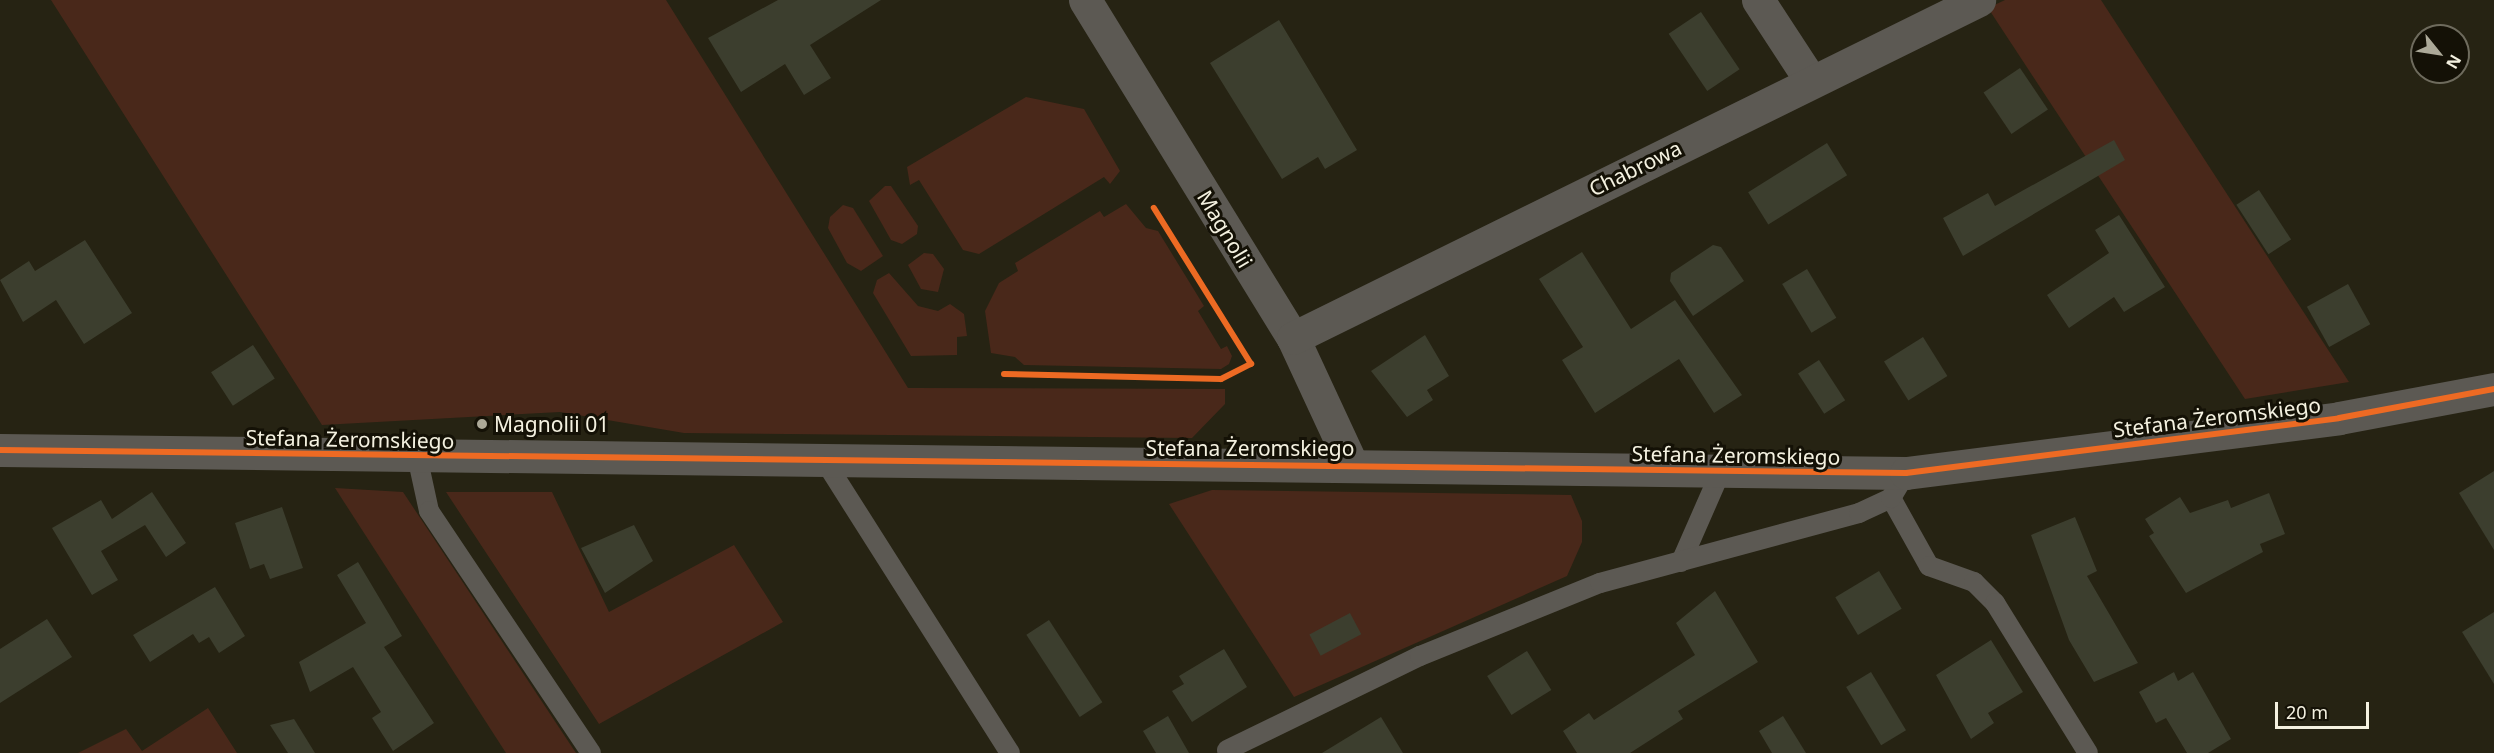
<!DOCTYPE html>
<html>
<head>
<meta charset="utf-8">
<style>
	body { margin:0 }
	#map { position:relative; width:2494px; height:753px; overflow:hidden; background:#262313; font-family:"Noto Sans",sans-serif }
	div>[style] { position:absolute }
	.green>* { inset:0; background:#49281a }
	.building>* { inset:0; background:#3c3e2e; transform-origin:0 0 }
	.service>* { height:20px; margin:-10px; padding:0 10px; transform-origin:10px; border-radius:10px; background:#5c5953 }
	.minor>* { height:33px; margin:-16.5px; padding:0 16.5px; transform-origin:16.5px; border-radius:16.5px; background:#5c5953 }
	.tertiary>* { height:33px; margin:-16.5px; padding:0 16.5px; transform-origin:16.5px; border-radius:16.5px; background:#5c5953 }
	.cycleway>* { height:6px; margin:-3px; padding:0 3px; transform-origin:3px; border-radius:3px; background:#ed6a23 }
	.dots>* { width:16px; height:16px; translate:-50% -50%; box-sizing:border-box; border:3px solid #141106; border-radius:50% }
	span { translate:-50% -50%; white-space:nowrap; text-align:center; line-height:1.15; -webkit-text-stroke:6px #141106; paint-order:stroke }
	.street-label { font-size:21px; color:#f4f1e0 }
	.poi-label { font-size:21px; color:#f4f1e0 }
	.left { translate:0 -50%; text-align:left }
	.north { position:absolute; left:2410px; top:24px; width:60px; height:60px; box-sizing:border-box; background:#141106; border:2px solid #6e6b5d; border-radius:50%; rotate:120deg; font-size:16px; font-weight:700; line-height:24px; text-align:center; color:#f4f1e0 }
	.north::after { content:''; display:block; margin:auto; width:21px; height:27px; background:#aca998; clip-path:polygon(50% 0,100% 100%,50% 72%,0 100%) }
	.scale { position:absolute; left:2275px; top:702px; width:94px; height:27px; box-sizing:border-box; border:3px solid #f4f1e0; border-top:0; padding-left:8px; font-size:18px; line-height:21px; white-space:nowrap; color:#f4f1e0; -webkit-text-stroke:4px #141106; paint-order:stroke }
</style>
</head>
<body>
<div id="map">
	<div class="green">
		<i style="clip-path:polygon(51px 0,666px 0,908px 388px,1225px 389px,1225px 404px,1192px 438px,684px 433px,560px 412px,322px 425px)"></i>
		<i style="clip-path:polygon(2005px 0,2101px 0,2349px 382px,2245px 399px,1988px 8px)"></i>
		<i style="clip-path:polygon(1026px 97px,1084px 109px,1120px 171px,1110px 184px,1104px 177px,979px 254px,963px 250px,919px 180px,910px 185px,907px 167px)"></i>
		<i style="clip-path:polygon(885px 186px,891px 186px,918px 226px,917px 234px,902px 244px,891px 240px,869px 201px)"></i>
		<i style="clip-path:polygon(1126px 204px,1146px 228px,1158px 231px,1204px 306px,1198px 311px,1221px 349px,1227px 346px,1232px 356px,1229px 364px,1221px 369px,1024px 365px,1015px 357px,991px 353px,985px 311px,999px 283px,1018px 271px,1015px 263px,1100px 211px,1104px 217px)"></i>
		<i style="clip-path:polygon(843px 205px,853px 208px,883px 256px,861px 271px,847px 263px,828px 228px,830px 217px)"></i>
		<i style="clip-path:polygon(924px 253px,933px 254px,944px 269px,938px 292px,921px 289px,908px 265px)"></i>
		<i style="clip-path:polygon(889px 273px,918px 306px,938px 311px,950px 304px,964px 314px,967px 336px,957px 337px,957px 355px,911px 356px,873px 293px,877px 280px)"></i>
		<i style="clip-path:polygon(335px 488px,403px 492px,576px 753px,506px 753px)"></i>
		<i style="clip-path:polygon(1212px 490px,1571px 495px,1582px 521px,1582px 542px,1567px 576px,1294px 697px,1169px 504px)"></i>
		<i style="clip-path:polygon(446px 492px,552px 492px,609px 612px,734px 545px,783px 622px,599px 724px)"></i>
		<i style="clip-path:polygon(208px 708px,237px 753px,78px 753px,126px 729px,142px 751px)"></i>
	</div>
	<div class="building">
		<i style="clip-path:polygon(778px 0,881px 0,810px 45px,831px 78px,804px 95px,785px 64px,741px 92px,708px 38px)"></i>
		<i style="left:1701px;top:12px;width:69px;height:39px;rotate:56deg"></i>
		<i style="clip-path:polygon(1279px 20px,1357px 150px,1325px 169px,1318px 157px,1282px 179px,1210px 63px)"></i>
		<i style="left:2020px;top:68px;width:50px;height:44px;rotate:56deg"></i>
		<i style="clip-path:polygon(2114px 140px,2125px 160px,1963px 256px,1943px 218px,1988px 193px,1995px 206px)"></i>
		<i style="left:1827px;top:143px;width:38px;height:93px;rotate:58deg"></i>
		<i style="left:2259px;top:190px;width:59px;height:27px;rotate:57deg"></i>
		<i style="clip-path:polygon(2119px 215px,2165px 287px,2124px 312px,2114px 297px,2069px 328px,2047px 295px,2109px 253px,2095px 230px)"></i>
		<i style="clip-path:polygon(85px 240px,132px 313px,84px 344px,56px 300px,23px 322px,0 280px,29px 261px,35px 271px)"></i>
		<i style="clip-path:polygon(1713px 245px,1721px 247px,1744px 281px,1693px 316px,1670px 281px,1671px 273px)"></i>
		<i style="clip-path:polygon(1582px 252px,1631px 329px,1675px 300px,1742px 395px,1714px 413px,1679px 359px,1595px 413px,1562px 360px,1583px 347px,1539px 279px)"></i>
		<i style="left:1807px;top:269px;width:57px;height:29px;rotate:59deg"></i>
		<i style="left:2348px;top:284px;width:46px;height:47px;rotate:61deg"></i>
		<i style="clip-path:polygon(1425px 335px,1449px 376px,1427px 390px,1433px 400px,1407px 417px,1371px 371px)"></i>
		<i style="left:1923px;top:337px;width:46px;height:46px;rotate:58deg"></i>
		<i style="left:253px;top:345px;width:40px;height:50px;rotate:57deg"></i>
		<i style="left:1819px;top:360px;width:48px;height:25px;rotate:57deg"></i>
		<i style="clip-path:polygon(2494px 471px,2494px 550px,2459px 493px)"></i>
		<i style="clip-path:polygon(152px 492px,186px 543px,166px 557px,145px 525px,101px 551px,118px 580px,92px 595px,52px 528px,101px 500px,112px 519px)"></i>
		<i style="clip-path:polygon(2269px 493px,2285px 534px,2260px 544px,2263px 552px,2186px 593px,2149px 536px,2154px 533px,2145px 519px,2180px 497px,2190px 513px,2228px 500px,2231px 508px)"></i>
		<i style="clip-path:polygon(282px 507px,303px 568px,270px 579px,264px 564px,250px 569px,235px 523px)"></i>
		<i style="clip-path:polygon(2075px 517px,2097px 571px,2087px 576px,2138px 663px,2094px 682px,2069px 640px,2031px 535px)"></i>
		<i style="clip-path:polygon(634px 525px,653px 561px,605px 593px,581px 548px)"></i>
		<i style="clip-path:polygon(358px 562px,402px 636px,384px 647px,434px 723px,393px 751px,372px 718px,381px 712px,353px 667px,310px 692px,299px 662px,366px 623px,337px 575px)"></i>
		<i style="left:1879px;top:571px;width:44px;height:51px;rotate:59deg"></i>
		<i style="clip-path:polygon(215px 587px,245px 636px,219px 653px,209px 637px,199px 643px,193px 634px,150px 662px,133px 635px)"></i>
		<i style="clip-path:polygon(1715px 591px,1758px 662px,1678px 711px,1683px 719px,1630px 753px,1577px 753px,1563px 731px,1589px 713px,1594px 720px,1695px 655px,1676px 623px)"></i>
		<i style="clip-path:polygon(2494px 612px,2494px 684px,2462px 632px)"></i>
		<i style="left:1350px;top:613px;width:24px;height:46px;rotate:62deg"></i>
		<i style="clip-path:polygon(47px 619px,72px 657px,0 703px,0 649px)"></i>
		<i style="left:1049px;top:620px;width:98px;height:27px;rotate:57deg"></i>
		<i style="clip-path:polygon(1991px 640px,2023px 692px,1988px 713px,1994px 723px,1971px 739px,1936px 675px)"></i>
		<i style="clip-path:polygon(1224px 649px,1247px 687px,1192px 722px,1172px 691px,1184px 684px,1179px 676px)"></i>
		<i style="left:1527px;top:651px;width:46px;height:47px;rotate:58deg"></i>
		<i style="left:1871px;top:672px;width:68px;height:29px;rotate:59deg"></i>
		<i style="clip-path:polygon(2174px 672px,2178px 681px,2193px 672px,2231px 739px,2208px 753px,2187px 753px,2166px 718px,2156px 723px,2139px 692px)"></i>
		<i style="clip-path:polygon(1168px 716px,1189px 753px,1156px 753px,1143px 731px)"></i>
		<i style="clip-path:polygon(1783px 716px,1806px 753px,1772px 753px,1759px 731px)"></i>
		<i style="clip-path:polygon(1381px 717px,1403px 753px,1322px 753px)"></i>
		<i style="clip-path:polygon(294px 719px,315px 753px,288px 753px,270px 725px)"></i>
	</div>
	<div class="service">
		<i style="left:417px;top:456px;width:56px;rotate:77.7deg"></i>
		<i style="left:429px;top:511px;width:291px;rotate:56.2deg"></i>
		<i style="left:826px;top:463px;width:343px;rotate:57.6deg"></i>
		<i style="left:1891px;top:498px;width:78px;rotate:60.8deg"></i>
		<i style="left:1929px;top:566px;width:48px;rotate:19.6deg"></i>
		<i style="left:1974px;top:582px;width:30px;rotate:45deg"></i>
		<i style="left:1995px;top:603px;width:176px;rotate:58.2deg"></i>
		<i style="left:1681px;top:562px;width:99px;rotate:-66.3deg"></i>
		<i style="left:1227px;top:750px;width:215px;rotate:-26deg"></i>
		<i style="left:1420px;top:656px;width:194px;rotate:-22.1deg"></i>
		<i style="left:1600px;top:583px;width:268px;rotate:-15.1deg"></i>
		<i style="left:1859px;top:513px;width:35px;rotate:-25deg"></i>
		<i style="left:1891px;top:498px;width:29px;rotate:-59deg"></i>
	</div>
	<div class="minor">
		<i style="left:1085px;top:0;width:397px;rotate:58.4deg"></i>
		<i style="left:1293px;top:338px;width:140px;rotate:65.1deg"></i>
		<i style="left:1758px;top:0;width:97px;rotate:56.8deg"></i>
		<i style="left:1293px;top:338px;width:765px;rotate:-26.23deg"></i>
	</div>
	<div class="tertiary">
		<i style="left:0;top:450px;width:1906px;rotate:0.69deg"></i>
		<i style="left:1906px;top:473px;width:436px;rotate:-7.2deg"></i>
		<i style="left:2339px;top:418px;width:158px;rotate:-10.6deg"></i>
	</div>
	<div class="cycleway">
		<i style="left:1004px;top:374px;width:217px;rotate:1.3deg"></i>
		<i style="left:1221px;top:379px;width:34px;rotate:-27deg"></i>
		<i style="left:1251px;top:364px;width:184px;rotate:-121.9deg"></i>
		<i style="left:0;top:450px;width:1906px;rotate:0.69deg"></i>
		<i style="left:1906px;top:473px;width:436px;rotate:-7.2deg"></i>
		<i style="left:2339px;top:418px;width:158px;rotate:-10.6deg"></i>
	</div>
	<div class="dots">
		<i style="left:482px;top:424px;background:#aca998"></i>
	</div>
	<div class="street-label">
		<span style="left:1635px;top:168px;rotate:-26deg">Chabrowa</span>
		<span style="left:1225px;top:229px;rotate:59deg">Magnolii</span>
		<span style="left:2217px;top:417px;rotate:-7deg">Stefana Żeromskiego</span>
		<span style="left:350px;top:439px;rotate:1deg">Stefana Żeromskiego</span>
		<span style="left:1250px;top:448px">Stefana Żeromskiego</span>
		<span style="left:1736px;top:455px;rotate:1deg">Stefana Żeromskiego</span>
	</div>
	<div class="poi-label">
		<span class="left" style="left:494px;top:424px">Magnolii 01</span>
	</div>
	<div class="north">N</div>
	<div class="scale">20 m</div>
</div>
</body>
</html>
